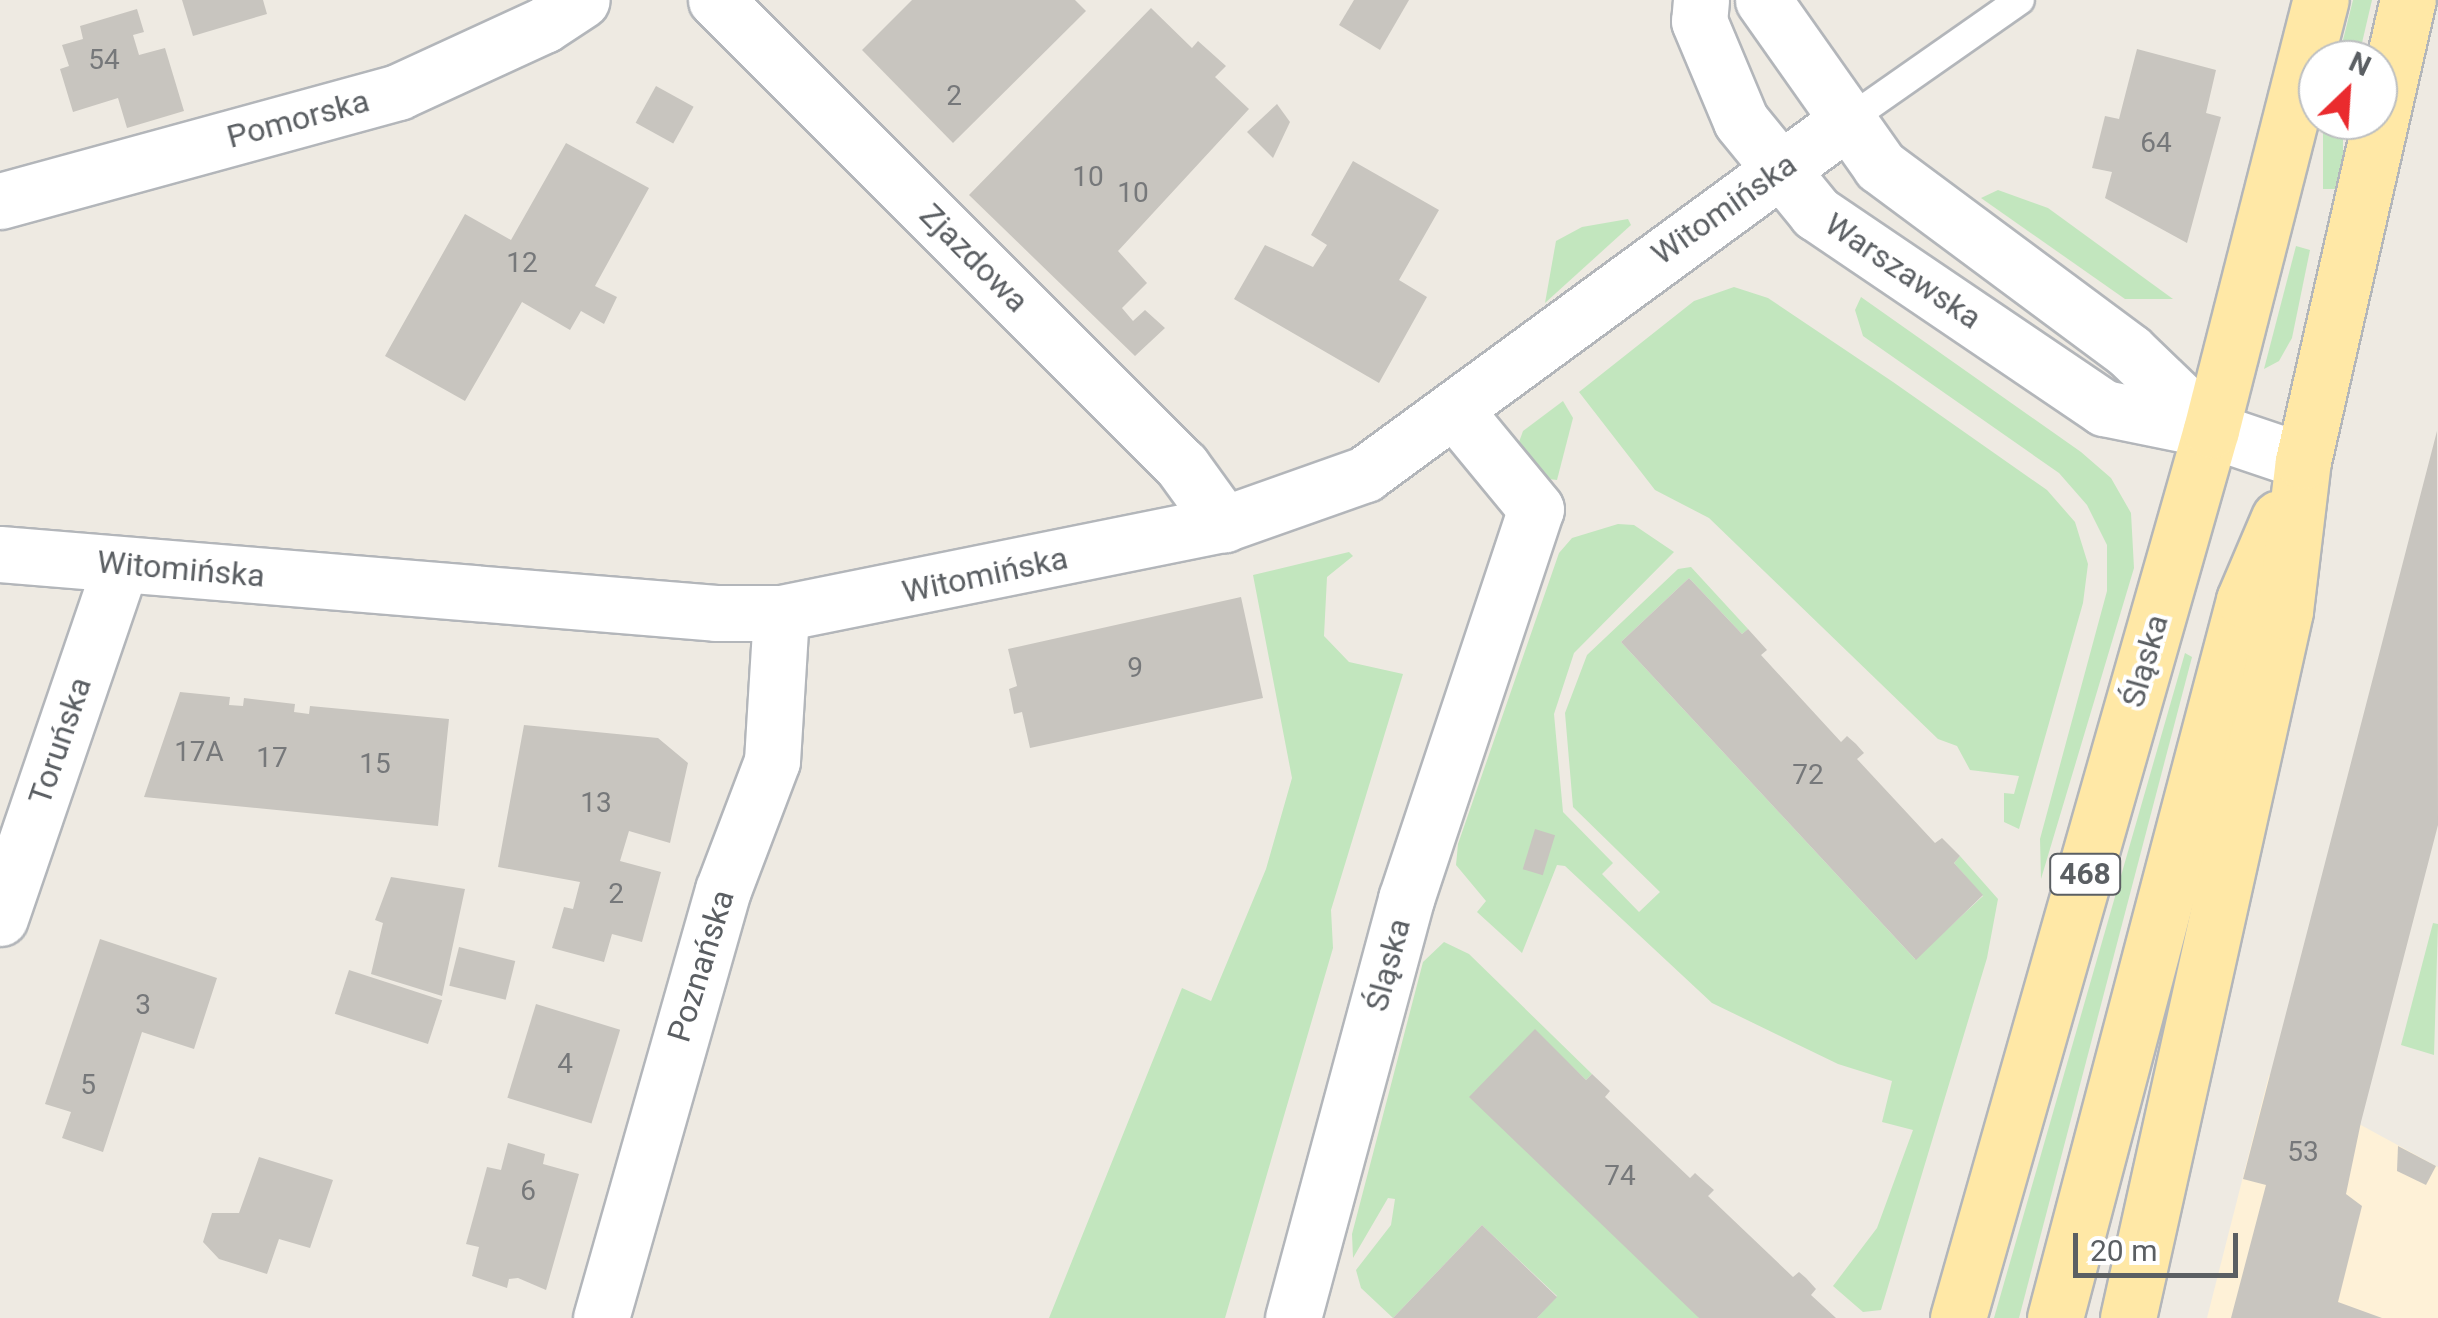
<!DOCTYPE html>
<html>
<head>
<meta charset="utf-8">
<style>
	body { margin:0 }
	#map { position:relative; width:2438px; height:1318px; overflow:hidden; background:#eeeae2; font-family:Roboto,sans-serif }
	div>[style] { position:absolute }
	.commercial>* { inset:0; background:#fef1d7 }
	.green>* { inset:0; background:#c2e6be; transform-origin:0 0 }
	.building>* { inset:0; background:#c8c5bf; transform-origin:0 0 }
	.roads { filter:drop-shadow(2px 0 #b3b6ba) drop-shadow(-2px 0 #b3b6ba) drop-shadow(0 2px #b3b6ba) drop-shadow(0 -2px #b3b6ba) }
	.lane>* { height:28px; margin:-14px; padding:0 14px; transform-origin:14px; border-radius:14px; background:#fff }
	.street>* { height:55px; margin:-27.5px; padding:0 27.5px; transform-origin:27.5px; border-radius:27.5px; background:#fff }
	.secondary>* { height:55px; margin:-27.5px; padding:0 27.5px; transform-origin:27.5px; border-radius:27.5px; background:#fff }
	.primary>* { height:55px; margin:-27.5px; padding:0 27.5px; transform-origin:27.5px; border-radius:27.5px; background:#ffe8a6 }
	span { translate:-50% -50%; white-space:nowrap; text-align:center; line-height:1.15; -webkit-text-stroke:8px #fff; paint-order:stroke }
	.number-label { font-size:28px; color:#76787a }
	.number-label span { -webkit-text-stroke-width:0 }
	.shield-label span { padding:2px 8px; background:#fff; border:2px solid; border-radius:8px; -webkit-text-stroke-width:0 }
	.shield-label { font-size:30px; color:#5b5f63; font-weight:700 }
	.street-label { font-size:32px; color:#5b5f63 }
	.north { position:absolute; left:2298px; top:40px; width:100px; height:100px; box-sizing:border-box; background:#fff; border:2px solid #bdbfc1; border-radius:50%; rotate:25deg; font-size:28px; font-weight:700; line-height:40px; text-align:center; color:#5b5f63 }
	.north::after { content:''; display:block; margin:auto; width:35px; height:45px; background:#ea2b2e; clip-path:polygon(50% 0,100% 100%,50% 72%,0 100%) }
	.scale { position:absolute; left:2073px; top:1233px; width:165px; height:45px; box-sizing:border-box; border:5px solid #5b5f63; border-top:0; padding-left:12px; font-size:30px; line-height:35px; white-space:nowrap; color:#5b5f63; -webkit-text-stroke:8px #fff; paint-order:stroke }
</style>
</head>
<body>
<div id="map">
	<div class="commercial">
		<i style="clip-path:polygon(2269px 1075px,2438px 1167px,2438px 1318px,2207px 1318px)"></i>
	</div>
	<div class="green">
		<i style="clip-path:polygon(2353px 0,2372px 0,2358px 60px,2338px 60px)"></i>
		<i style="left:2323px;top:120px;width:20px;height:69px"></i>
		<i style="clip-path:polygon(1998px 190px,2048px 208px,2173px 299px,2125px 299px,1981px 198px)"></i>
		<i style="clip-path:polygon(1628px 219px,1631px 225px,1545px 303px,1556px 241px,1582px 227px)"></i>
		<i style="clip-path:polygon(2296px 246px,2310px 250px,2292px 338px,2279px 361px,2264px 369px)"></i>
		<i style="clip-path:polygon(1734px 287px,1768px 298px,1893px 382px,2047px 490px,2075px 522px,2088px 564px,2083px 603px,2019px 829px,2004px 822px,2004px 793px,2014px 794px,2019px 776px,1970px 770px,1957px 746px,1938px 739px,1709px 518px,1655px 490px,1579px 392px,1694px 301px)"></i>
		<i style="clip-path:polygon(1861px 297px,2081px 452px,2111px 478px,2131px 513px,2134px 568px,2041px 879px,2040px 839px,2107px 591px,2107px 545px,2087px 505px,2059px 473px,1863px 336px,1855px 310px)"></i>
		<i style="clip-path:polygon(1563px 401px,1573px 418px,1557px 480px,1549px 479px,1519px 442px,1523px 431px)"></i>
		<i style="clip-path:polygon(1618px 524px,1634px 525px,1674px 552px,1574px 653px,1554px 714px,1563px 812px,1613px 863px,1602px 874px,1639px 912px,1660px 892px,1573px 807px,1565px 713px,1587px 655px,1678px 569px,1691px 567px,1748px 629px,1742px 634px,1689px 578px,1621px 642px,1915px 959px,1983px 896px,1954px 863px,1960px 856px,1998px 899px,1987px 958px,1881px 1310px,1863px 1312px,1833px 1286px,1877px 1228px,1913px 1130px,1882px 1122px,1892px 1081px,1838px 1064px,1712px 1003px,1565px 866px,1557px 865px,1522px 953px,1477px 912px,1486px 901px,1456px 865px,1458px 844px,1559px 553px,1572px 538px)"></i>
		<i style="clip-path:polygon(1349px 552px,1353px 556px,1327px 577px,1324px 636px,1349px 662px,1403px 674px,1331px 910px,1333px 948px,1225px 1318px,1049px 1318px,1182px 988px,1211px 1001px,1266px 869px,1292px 778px,1253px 575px)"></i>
		<i style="clip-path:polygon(2185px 653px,2192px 657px,2019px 1318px,1994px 1318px)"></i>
		<i style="clip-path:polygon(2433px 923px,2438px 924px,2434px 1055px,2401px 1045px)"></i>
		<i style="clip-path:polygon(1444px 942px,1469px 954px,1592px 1074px,1586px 1080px,1534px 1030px,1699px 1318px,1537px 1318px,1557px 1296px,1482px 1225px,1393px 1318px,1361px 1288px,1356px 1270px,1391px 1225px,1395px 1199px,1388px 1198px,1353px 1258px,1352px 1234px,1423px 962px)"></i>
	</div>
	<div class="building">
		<i style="clip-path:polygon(182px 0,263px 0,267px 14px,193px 36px)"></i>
		<i style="clip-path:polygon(912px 0,1075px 0,1086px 11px,953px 143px,862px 50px)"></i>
		<i style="clip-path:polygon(1354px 0,1409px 0,1380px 50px,1339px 25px)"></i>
		<i style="clip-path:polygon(1151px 8px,1192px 48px,1198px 41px,1226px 66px,1215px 77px,1249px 109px,1118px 251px,1147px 283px,1122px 308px,1133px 321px,1145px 310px,1165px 328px,1135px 356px,969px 195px)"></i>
		<i style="clip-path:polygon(137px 9px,144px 32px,133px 35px,139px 55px,165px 48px,184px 111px,127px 128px,118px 98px,73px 112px,60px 69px,69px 66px,62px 45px,83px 39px,80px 26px)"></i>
		<i style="clip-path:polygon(2137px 49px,2216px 70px,2206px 113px,2221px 117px,2187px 243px,2105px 198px,2112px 172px,2092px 168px,2105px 116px,2119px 119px)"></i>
		<i style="left:656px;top:86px;width:43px;height:42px;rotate:29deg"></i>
		<i style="clip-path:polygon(1277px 104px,1290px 122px,1273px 158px,1247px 132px)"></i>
		<i style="clip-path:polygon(566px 143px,649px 188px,595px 286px,617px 297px,604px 324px,581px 311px,570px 330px,522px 302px,465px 401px,385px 356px,465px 214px,511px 240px)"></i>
		<i style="clip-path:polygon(1353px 161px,1439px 210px,1399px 280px,1427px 297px,1379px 383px,1234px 299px,1265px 245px,1313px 267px,1327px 245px,1311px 235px)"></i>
		<i style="clip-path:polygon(2437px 431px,2438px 825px,2361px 1122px,2346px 1194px,2362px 1206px,2338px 1302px,2382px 1318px,2231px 1318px,2266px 1185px,2243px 1179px)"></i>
		<i style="clip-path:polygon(1689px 578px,1742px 634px,1748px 629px,1767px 650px,1761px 655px,1841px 742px,1847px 736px,1856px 744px,1864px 753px,1857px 759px,1935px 843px,1942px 838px,1960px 856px,1954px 863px,1983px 895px,1916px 960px,1621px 642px)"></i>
		<i style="clip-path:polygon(1241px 597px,1263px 698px,1030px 748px,1022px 712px,1014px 714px,1009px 689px,1017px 686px,1008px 649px)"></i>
		<i style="clip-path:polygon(180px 692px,230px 697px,229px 705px,243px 706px,244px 698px,295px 704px,294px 712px,309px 714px,310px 706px,449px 719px,438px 826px,144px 797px)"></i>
		<i style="clip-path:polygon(524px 725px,658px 738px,688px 763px,670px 843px,629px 831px,620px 861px,661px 872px,642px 942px,612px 934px,604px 962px,552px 948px,564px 907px,573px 909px,580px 882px,498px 867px)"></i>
		<i style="left:1535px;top:829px;width:21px;height:42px;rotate:17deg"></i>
		<i style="clip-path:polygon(391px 877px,465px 889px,442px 996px,371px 974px,383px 923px,375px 920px)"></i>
		<i style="clip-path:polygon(100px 939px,217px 978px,194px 1049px,142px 1032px,103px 1152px,62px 1138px,71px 1112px,45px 1104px)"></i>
		<i style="left:459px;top:947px;width:58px;height:40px;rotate:14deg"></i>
		<i style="left:349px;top:970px;width:98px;height:46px;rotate:18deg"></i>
		<i style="left:536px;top:1004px;width:88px;height:98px;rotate:17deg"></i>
		<i style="clip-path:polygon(1535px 1029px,1586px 1080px,1592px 1074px,1610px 1091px,1605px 1097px,1690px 1178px,1695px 1173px,1706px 1183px,1714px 1190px,1708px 1196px,1793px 1277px,1799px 1272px,1806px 1278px,1816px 1289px,1811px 1295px,1836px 1318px,1699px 1318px,1469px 1097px)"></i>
		<i style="clip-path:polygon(508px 1143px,545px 1154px,543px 1164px,579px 1174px,546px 1290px,518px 1278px,509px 1279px,507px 1288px,472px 1276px,479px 1247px,466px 1244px,476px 1208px,487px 1167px,501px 1170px)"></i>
		<i style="clip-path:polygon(2398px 1146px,2436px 1166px,2426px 1185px,2397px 1171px)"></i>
		<i style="clip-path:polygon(259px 1157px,333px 1180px,310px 1248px,279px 1239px,267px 1274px,219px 1259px,203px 1242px,212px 1213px,239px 1213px)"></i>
		<i style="clip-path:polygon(1482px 1225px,1557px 1297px,1537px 1318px,1393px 1318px)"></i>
	</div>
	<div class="roads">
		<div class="lane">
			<i style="left:1847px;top:121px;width:211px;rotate:-35deg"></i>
		</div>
		<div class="street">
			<i style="left:716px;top:0;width:659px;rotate:45deg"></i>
			<i style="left:1182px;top:466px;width:72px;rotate:54.1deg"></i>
			<i style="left:0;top:201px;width:413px;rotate:-15.3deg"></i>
			<i style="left:398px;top:92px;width:161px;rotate:-24.7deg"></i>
			<i style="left:544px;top:25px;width:45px;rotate:-33.3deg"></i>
			<i style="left:0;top:918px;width:373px;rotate:-71.1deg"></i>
			<i style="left:601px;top:1318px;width:445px;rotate:-74.1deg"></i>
			<i style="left:723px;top:890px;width:138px;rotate:-69.2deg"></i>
			<i style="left:772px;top:761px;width:148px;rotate:-86.5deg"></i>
			<i style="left:1293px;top:1318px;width:434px;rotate:-74.9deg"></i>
			<i style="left:1406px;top:899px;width:411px;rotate:-71.6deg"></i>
			<i style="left:1536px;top:509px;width:126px;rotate:-129.5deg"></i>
		</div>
		<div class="secondary">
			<i style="left:1701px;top:0;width:21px;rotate:95deg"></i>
			<i style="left:1699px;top:21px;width:108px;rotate:67.2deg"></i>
			<i style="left:1741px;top:121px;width:119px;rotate:50.8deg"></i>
			<i style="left:1816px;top:213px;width:348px;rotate:34.1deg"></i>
			<i style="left:2104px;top:408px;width:109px;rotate:11.6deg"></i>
			<i style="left:2211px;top:430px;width:97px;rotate:18.6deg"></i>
			<i style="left:1763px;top:0;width:203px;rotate:54.8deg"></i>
			<i style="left:1880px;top:166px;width:310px;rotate:36.6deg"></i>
			<i style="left:2129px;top:351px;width:114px;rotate:43.9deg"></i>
			<i style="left:0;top:554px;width:718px;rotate:4.71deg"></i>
			<i style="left:716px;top:613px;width:65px"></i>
			<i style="left:781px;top:613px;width:452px;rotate:-11.4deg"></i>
			<i style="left:1224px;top:524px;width:150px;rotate:-19.5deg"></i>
			<i style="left:1365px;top:474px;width:597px;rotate:-36.22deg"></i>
		</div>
		<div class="primary">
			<i style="left:1958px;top:1318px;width:923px;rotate:-74.1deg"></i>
			<i style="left:2211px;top:430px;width:444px;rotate:-75.7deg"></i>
			<i style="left:2055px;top:1318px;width:742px;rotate:-75.25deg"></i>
			<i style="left:2244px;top:600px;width:89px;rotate:-66.9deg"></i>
			<i style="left:2128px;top:1318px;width:724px;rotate:-77.48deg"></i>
			<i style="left:2285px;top:611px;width:151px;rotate:-83.2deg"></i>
			<i style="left:2303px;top:461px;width:473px;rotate:-77.2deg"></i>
		</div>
	</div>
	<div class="number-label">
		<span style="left:104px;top:60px">54</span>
		<span style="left:954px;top:96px">2</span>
		<span style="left:2156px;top:143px">64</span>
		<span style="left:1088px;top:177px">10</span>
		<span style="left:1133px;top:193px">10</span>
		<span style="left:522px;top:263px">12</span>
		<span style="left:1135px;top:668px">9</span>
		<span style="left:199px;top:752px">17A</span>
		<span style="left:272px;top:758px">17</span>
		<span style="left:375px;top:764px">15</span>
		<span style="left:1808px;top:775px">72</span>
		<span style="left:596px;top:803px">13</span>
		<span style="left:616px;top:894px">2</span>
		<span style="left:143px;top:1005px">3</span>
		<span style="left:565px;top:1064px">4</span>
		<span style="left:88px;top:1085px">5</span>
		<span style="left:2303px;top:1152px">53</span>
		<span style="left:1620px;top:1176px">74</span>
		<span style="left:528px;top:1191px">6</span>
	</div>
	<div class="shield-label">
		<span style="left:2085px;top:874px">468</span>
	</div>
	<div class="street-label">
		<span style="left:298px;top:119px;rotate:-15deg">Pomorska</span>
		<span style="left:1724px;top:209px;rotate:-35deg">Witomińska</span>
		<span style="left:974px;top:258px;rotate:45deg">Zjazdowa</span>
		<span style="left:1903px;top:271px;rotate:34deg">Warszawska</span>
		<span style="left:181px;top:569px;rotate:5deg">Witomińska</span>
		<span style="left:985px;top:575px;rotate:-12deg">Witomińska</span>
		<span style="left:2145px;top:661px;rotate:-74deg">Śląska</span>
		<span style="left:60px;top:741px;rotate:-71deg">Toruńska</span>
		<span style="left:1388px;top:965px;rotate:-75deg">Śląska</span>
		<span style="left:701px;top:966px;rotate:-73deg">Poznańska</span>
	</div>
	<div class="north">N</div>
	<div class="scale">20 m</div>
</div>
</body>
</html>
